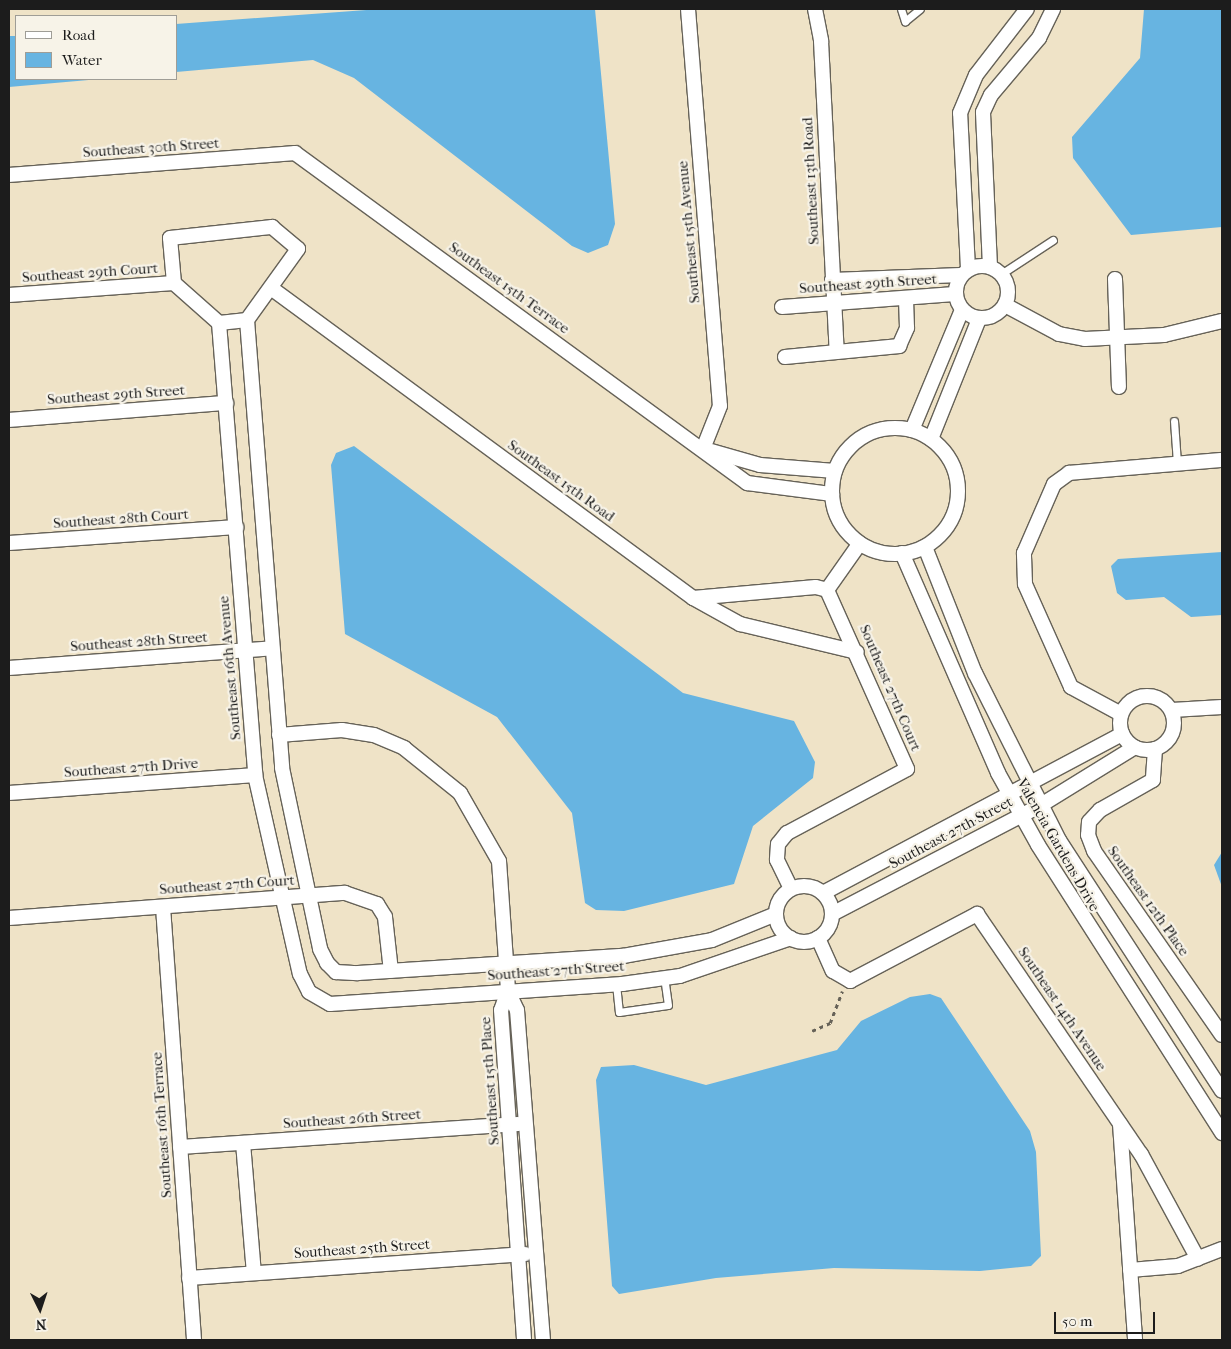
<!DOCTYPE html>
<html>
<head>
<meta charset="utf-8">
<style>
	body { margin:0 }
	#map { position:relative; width:1231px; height:1349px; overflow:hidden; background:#efe3c7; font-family:"IM FELL French Canon",serif }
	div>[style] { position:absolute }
	.water>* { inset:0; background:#67b4e1 }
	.path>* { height:2.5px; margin-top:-1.25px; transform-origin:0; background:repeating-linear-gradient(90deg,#666258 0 4px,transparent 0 8px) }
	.roads { filter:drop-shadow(1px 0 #666258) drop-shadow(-1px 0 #666258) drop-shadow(0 1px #666258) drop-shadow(0 -1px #666258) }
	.service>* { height:7px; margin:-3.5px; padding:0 3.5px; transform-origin:3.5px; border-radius:3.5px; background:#fff }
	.minor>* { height:14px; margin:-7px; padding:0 7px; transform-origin:7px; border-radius:7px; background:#fff }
	.minor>.ring { margin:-7px; padding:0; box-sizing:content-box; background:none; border:14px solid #fff; border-radius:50% }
	span { translate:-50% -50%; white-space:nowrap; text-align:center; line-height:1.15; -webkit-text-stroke:4.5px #f7f3e8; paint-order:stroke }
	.street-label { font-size:15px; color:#1c1c1c }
	.frame { position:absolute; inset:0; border:10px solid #1c1c1c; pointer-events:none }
	.legend { position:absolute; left:15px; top:15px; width:162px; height:65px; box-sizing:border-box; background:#f7f3e8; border:1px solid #9f9d96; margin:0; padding:6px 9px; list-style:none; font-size:15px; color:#1c1c1c }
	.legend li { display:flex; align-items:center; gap:10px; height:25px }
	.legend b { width:25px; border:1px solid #9f9d96 }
	.north { position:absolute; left:15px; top:1284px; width:50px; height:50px; -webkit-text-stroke:4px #f7f3e8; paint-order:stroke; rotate:176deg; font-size:14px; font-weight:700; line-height:20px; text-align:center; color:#1c1c1c }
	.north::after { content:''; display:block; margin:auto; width:18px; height:22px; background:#1c1c1c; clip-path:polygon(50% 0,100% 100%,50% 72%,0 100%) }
	.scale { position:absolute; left:1054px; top:1312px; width:101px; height:22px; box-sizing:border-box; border:2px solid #1c1c1c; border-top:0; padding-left:6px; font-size:15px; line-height:18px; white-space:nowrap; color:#1c1c1c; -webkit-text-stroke:4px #f7f3e8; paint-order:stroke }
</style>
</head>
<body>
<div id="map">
	<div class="water">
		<i style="clip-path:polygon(380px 9px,595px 9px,615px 224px,608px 245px,588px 253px,572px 246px,354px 78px,313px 60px,176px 72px,176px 24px)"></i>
		<i style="clip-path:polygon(1144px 9px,1222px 9px,1222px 227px,1131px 235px,1073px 158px,1072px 137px,1140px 58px)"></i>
		<i style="clip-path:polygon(9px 36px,16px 36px,16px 79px,100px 79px,9px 87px)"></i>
		<i style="clip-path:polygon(354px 446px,683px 693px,794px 721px,815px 762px,813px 778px,753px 826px,734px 884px,624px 911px,596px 910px,585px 903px,572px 813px,497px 717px,345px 634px,331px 465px,336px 453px)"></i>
		<i style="clip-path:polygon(1222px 552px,1222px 615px,1191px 617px,1164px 597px,1126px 600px,1117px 593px,1111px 566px,1118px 559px)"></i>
		<i style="clip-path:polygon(1222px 852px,1222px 887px,1214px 865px)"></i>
		<i style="clip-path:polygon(930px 994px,941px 998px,1030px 1131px,1036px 1152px,1041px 1256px,1031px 1266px,980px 1271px,834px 1268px,716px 1278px,619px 1294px,612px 1286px,596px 1080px,601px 1067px,634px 1065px,706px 1085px,837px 1050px,861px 1021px,910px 997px)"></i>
	</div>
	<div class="path">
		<i style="left:812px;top:1031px;width:20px;rotate:-24deg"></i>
		<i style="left:830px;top:1023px;width:34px;rotate:-69deg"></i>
	</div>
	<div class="roads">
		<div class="service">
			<i style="left:901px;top:9px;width:13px;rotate:72deg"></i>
			<i style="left:905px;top:21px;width:19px;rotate:-39deg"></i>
			<i style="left:1001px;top:274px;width:62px;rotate:-33.2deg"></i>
			<i style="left:1174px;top:421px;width:42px;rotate:85.9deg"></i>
			<i style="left:616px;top:984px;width:28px;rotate:84deg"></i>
			<i style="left:619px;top:1012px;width:49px;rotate:-8.1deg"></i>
			<i style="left:668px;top:1005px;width:27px;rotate:-98deg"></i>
		</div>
		<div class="minor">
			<i style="left:688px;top:9px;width:398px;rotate:85.4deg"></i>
			<i style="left:720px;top:406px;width:46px;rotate:111.6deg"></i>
			<i style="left:815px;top:9px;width:33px;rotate:79deg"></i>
			<i style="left:821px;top:41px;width:311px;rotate:87.1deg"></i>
			<i style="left:9px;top:175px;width:287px;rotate:-4.4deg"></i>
			<i style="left:295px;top:153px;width:560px;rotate:36.13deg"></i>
			<i style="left:747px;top:483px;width:86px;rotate:7.4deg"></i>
			<i class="ring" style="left:956px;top:266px;width:38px;height:38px"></i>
			<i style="left:990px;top:267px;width:155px;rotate:-92.6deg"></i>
			<i style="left:983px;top:112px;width:19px;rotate:-65deg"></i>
			<i style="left:991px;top:95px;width:75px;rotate:-49.9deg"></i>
			<i style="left:1039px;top:38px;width:32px;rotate:-64deg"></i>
			<i style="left:968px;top:269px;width:156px;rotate:-92.9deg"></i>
			<i style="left:960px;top:113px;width:41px;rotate:-67.2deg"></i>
			<i style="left:976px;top:75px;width:83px;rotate:-52.3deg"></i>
			<i style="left:1115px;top:279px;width:108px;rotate:87.9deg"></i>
			<i style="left:832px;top:280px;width:129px;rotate:-2.2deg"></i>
			<i style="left:271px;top:288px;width:524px;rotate:36.3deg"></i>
			<i style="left:693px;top:598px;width:54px;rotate:29deg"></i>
			<i style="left:740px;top:624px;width:120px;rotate:13.5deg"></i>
			<i style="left:9px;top:295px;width:165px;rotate:-4.2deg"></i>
			<i style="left:1005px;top:305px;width:61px;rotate:28.2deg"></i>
			<i style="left:1059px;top:334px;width:26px;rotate:11deg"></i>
			<i style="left:1085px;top:339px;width:79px;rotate:-2.9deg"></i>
			<i style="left:1164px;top:335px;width:60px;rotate:-13.6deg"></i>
			<i style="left:782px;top:307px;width:173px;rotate:-4.3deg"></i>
			<i style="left:247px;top:320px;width:28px;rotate:174deg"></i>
			<i style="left:219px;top:323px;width:60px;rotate:-138.4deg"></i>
			<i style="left:174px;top:283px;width:45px;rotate:-95.1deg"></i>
			<i style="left:170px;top:238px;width:103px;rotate:-6.2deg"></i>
			<i style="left:272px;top:227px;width:34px;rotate:40deg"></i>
			<i style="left:298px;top:249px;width:87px;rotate:125.7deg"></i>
			<i style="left:247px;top:320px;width:449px;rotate:85.5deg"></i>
			<i style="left:282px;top:768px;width:185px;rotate:78.1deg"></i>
			<i style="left:320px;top:949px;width:16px;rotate:63deg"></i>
			<i style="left:327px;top:963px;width:13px;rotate:45deg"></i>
			<i style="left:336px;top:972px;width:22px;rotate:3deg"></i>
			<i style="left:358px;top:973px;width:266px;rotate:-3.7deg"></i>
			<i style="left:623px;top:956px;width:90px;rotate:-10.2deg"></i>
			<i style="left:712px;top:940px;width:69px;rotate:-22.1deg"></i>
			<i style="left:219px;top:323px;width:453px;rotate:85.4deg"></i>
			<i style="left:255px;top:775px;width:204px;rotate:77.3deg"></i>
			<i style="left:300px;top:974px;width:20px;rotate:63deg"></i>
			<i style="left:309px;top:992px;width:24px;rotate:30deg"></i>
			<i style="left:330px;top:1004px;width:293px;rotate:-3.9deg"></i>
			<i style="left:622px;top:984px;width:59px;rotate:-7.9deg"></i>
			<i style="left:680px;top:976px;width:117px;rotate:-18.9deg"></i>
			<i style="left:785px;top:357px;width:115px;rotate:-5.5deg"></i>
			<i style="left:899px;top:346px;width:20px;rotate:-66deg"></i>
			<i style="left:907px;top:328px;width:30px;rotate:-92deg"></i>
			<i style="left:9px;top:420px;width:218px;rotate:-4.5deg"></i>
			<i class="ring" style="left:832px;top:428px;width:112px;height:112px"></i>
			<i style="left:912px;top:430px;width:130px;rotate:-67.4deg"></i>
			<i style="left:931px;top:439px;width:129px;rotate:-68.2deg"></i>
			<i style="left:711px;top:451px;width:51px;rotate:15.9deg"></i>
			<i style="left:760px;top:465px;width:75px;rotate:4.6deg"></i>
			<i style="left:9px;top:543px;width:228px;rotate:-4deg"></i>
			<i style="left:925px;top:547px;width:136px;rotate:68.4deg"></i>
			<i style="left:975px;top:673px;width:187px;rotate:63.3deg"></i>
			<i style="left:1059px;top:840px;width:299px;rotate:57deg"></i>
			<i style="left:902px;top:553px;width:240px;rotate:66.4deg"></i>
			<i style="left:998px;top:773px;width:82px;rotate:60.9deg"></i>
			<i style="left:1038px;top:845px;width:342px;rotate:57.4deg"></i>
			<i style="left:827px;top:590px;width:57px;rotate:-54.9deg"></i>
			<i style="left:693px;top:598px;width:123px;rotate:-5.1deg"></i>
			<i style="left:816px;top:587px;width:11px;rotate:15deg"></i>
			<i style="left:827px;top:590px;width:196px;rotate:65.9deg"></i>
			<i style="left:907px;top:769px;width:136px;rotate:151.9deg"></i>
			<i style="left:787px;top:833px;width:14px;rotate:129deg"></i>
			<i style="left:778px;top:844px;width:16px;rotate:94deg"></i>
			<i style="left:777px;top:860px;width:32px;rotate:64deg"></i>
			<i style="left:9px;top:668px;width:264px;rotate:-4.3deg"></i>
			<i class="ring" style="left:1120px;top:696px;width:40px;height:40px"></i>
			<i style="left:1172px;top:710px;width:50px;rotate:-3.4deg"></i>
			<i style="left:1121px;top:714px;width:57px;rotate:-151.6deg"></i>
			<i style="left:1071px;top:687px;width:113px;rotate:-114.1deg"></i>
			<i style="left:1025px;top:584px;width:31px;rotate:-92deg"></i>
			<i style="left:1024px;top:553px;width:75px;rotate:-66.5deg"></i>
			<i style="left:1054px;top:484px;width:19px;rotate:-36deg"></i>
			<i style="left:1069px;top:473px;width:154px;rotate:-4.9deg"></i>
			<i style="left:279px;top:735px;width:63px;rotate:-4.5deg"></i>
			<i style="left:342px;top:730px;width:32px;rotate:9deg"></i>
			<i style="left:374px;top:735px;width:33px;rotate:23deg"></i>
			<i style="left:404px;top:748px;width:72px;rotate:38.8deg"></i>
			<i style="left:460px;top:793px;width:78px;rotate:60.2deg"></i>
			<i style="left:499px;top:861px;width:130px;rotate:86deg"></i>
			<i style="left:508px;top:991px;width:21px;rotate:65deg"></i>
			<i style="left:517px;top:1010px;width:331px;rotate:85.5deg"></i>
			<i style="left:1155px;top:749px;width:31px;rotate:94deg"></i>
			<i style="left:1153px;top:780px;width:61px;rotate:150.5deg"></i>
			<i style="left:1100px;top:810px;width:16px;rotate:133deg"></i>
			<i style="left:1089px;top:822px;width:13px;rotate:94deg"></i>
			<i style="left:1088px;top:835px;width:17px;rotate:69deg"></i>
			<i style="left:1094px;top:851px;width:224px;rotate:55.2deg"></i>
			<i style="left:9px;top:793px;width:247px;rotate:-4.2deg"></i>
			<i class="ring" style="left:776px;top:886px;width:42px;height:42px"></i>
			<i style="left:823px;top:893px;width:339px;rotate:-28deg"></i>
			<i style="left:163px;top:907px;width:434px;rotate:85.9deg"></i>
			<i style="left:832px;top:914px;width:236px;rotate:-27.5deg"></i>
			<i style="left:1041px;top:805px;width:110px;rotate:-31.7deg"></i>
			<i style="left:9px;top:918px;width:337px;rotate:-4.3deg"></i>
			<i style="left:345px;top:893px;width:34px;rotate:19deg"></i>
			<i style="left:377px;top:904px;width:15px;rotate:58deg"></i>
			<i style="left:385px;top:917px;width:54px;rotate:83.7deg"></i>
			<i style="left:818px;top:938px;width:36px;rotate:66deg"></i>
			<i style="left:833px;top:971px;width:20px;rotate:30deg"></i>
			<i style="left:850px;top:981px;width:144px;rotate:-27.8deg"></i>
			<i style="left:977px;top:914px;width:291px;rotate:55.7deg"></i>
			<i style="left:1141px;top:1154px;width:119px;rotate:61.5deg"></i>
			<i style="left:508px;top:991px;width:20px;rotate:110deg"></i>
			<i style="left:501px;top:1010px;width:331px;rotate:86deg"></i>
			<i style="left:1120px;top:1124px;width:217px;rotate:86deg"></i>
			<i style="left:243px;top:1143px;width:130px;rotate:85.2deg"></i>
			<i style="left:180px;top:1147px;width:339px;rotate:-3.9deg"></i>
			<i style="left:1130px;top:1270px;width:48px;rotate:-4.8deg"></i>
			<i style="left:1178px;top:1266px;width:47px;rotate:-21.1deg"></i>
			<i style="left:189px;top:1278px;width:337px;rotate:-4.1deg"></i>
		</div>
	</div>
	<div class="street-label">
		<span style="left:151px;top:148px;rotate:-4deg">Southeast 30th Street</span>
		<span style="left:811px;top:181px;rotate:-93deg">Southeast 13th Road</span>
		<span style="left:689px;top:232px;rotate:-95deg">Southeast 15th Avenue</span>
		<span style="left:90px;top:273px;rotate:-4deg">Southeast 29th Court</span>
		<span style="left:868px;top:284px;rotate:-4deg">Southeast 29th Street</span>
		<span style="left:509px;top:288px;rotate:36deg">Southeast 15th Terrace</span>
		<span style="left:116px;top:395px;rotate:-4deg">Southeast 29th Street</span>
		<span style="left:561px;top:481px;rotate:36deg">Southeast 15th Road</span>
		<span style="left:121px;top:519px;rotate:-4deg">Southeast 28th Court</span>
		<span style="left:139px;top:642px;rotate:-4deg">Southeast 28th Street</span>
		<span style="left:230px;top:668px;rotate:-95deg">Southeast 16th Avenue</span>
		<span style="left:890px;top:688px;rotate:67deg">Southeast 27th Court</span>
		<span style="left:131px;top:768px;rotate:-4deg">Southeast 27th Drive</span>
		<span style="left:951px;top:833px;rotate:-28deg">Southeast 27th Street</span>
		<span style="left:1058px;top:845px;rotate:60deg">Valencia Gardens Drive</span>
		<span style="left:227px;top:885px;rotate:-4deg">Southeast 27th Court</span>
		<span style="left:1148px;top:901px;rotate:55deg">Southeast 12th Place</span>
		<span style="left:556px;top:971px;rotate:-4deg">Southeast 27th Street</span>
		<span style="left:1062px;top:1009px;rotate:56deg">Southeast 14th Avenue</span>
		<span style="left:490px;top:1081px;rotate:-94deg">Southeast 15th Place</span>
		<span style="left:352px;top:1119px;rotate:-4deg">Southeast 26th Street</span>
		<span style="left:162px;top:1125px;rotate:-94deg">Southeast 16th Terrace</span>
		<span style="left:362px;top:1249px;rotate:-4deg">Southeast 25th Street</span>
	</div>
	<div class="frame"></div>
	<ul class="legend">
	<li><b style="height:6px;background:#fff"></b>Road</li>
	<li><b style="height:14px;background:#67b4e1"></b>Water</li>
	</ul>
	<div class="north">N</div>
	<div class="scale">50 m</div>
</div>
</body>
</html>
